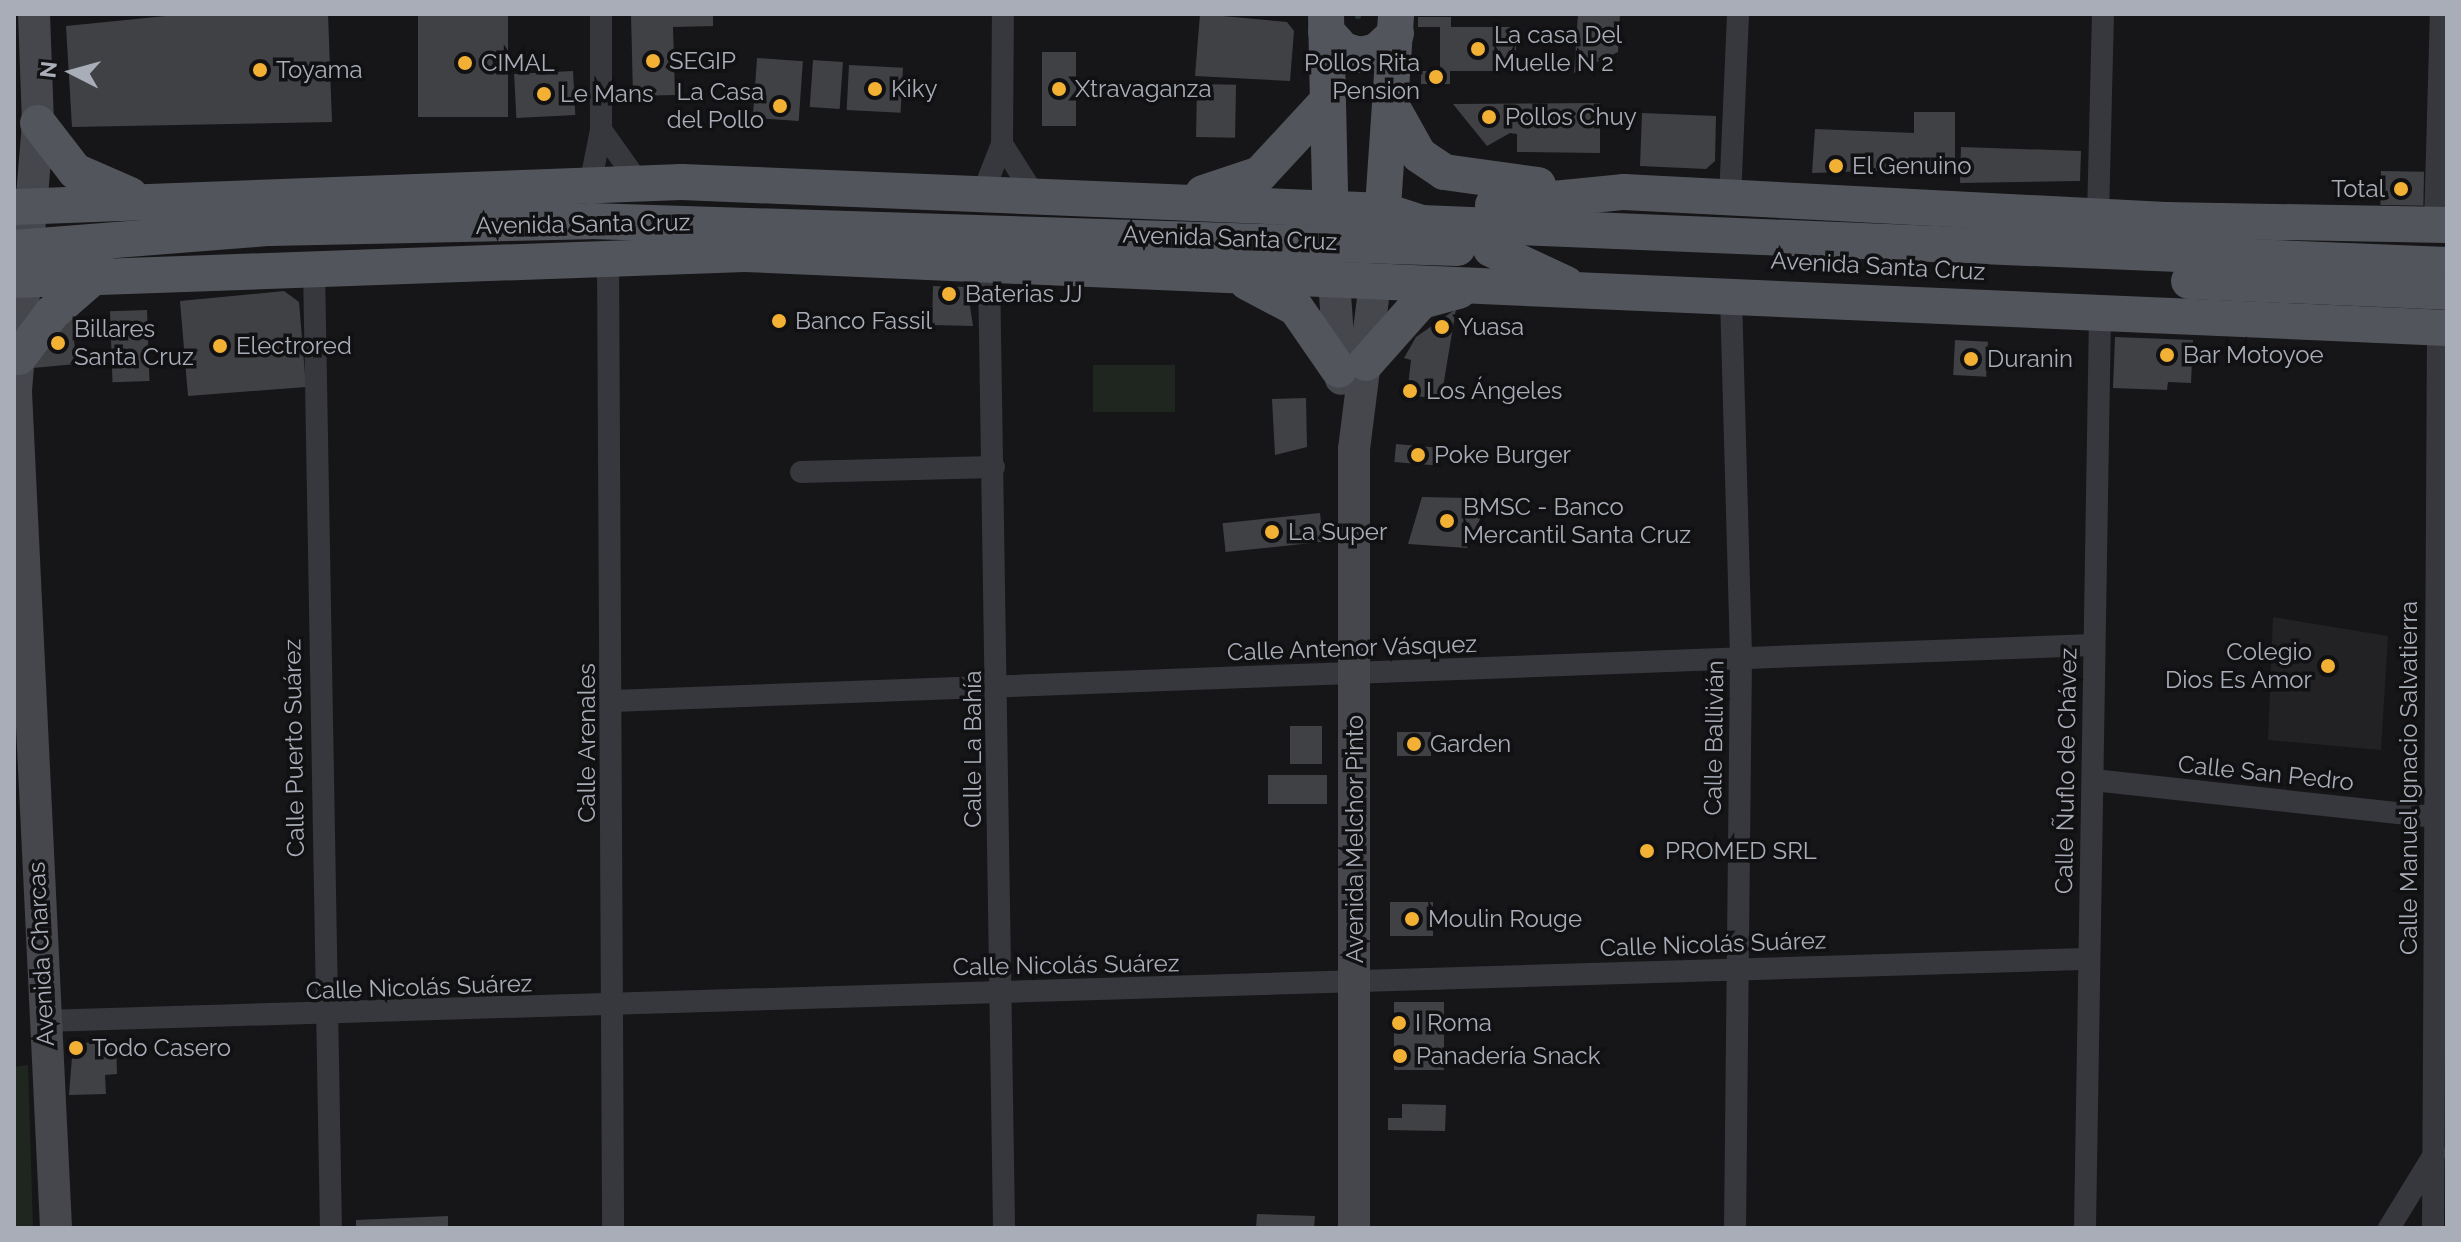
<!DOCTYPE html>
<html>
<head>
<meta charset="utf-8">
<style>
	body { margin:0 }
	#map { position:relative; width:2461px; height:1242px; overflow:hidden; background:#161618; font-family:Raleway,sans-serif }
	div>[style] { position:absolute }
	.built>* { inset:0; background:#222225 }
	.green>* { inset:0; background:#1e261f; transform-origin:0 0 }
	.stream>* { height:6px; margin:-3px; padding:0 3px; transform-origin:3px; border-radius:3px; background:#2c353c }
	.building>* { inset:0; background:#404145; transform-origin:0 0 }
	.street>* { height:22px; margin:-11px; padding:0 11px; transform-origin:11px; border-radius:11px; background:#37383d }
	.secondary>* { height:32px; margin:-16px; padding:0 16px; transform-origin:16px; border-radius:16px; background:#45474d }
	.primary>* { height:36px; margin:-18px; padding:0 18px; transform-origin:18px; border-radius:18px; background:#53555c }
	.dots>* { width:22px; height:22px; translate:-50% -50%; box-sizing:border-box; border:4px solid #111113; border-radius:50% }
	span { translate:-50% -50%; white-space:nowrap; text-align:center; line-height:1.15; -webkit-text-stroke:7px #111113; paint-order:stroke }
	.poi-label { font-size:24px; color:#a8adb8 }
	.left { translate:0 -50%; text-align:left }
	.right { translate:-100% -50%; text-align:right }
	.street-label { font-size:24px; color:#a8adb8 }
	.frame { position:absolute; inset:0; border:16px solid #a8adb8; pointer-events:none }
	.north { position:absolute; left:32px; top:32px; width:80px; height:80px; -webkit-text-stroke:6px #111113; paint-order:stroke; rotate:276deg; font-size:22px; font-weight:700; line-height:32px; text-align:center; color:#a8adb8 }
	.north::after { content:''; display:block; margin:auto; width:28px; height:36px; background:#a8adb8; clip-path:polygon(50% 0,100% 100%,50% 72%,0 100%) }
</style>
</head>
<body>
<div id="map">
	<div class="built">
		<i style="clip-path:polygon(2273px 617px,2388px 636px,2381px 750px,2268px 740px)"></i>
	</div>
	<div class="green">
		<i style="left:1093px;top:365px;width:82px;height:47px"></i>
		<i style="clip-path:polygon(28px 1065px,33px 1228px,14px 1228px,14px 1067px)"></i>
	</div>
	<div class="stream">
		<i style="left:1358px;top:16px;width:2px;rotate:-90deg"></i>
	</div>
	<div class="building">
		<i style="clip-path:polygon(186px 14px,328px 14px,332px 122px,72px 127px,66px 26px)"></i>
		<i style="left:418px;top:14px;width:90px;height:103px"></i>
		<i style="clip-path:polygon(631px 14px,713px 14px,713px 26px,673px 27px,675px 95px,633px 96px)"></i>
		<i style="clip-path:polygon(1200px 14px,1287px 22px,1294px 31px,1290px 81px,1195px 76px)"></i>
		<i style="clip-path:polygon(1578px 14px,1620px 14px,1618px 52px,1574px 73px)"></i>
		<i style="clip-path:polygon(1418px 17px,1451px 17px,1451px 27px,1516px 27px,1516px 71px,1450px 71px,1450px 84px,1421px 84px,1421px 71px,1440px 71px,1440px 27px,1418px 27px)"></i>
		<i style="left:1042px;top:52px;width:34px;height:74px"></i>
		<i style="left:757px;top:58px;width:46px;height:60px;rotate:4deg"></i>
		<i style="left:813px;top:60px;width:30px;height:47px;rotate:4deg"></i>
		<i style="left:849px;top:65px;width:54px;height:45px;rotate:3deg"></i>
		<i style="left:573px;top:71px;width:44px;height:59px;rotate:87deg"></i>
		<i style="left:1197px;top:84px;width:39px;height:53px;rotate:1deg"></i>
		<i style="clip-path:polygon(1600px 103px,1600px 153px,1517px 152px,1517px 134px,1510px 133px,1487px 146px,1453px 104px)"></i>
		<i style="clip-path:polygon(1914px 112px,1955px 112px,1955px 168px,1812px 173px,1815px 129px,1914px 133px)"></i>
		<i style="clip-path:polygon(1642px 113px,1716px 116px,1715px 161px,1706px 169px,1640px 166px)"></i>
		<i style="clip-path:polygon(1961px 147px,2081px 151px,2080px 181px,1960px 183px)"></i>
		<i style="left:2381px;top:171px;width:43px;height:34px;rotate:1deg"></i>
		<i style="clip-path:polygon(933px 286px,967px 287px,973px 326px,932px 325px)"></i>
		<i style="clip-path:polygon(284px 291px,299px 302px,306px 387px,188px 396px,180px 301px)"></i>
		<i style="clip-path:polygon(1456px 309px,1441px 399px,1407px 395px,1411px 360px,1404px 358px,1416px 337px)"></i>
		<i style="left:147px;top:310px;width:71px;height:37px;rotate:88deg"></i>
		<i style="clip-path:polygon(72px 311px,76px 364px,33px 368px)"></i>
		<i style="clip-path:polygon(2115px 337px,2193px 340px,2191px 383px,2168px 382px,2167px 390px,2113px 388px)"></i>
		<i style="left:1955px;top:340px;width:33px;height:35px;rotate:3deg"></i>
		<i style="clip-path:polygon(1306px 398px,1307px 447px,1275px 455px,1272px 399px)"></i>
		<i style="left:1396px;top:444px;width:45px;height:18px;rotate:5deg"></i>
		<i style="clip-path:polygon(1422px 497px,1467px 498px,1480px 519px,1467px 548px,1408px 544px)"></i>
		<i style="left:1320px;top:513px;width:29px;height:98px;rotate:84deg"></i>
		<i style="left:1290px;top:726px;width:32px;height:38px"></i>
		<i style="left:1431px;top:732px;width:24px;height:34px;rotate:90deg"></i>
		<i style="left:1268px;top:775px;width:59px;height:29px"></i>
		<i style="left:1433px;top:902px;width:34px;height:43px;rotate:90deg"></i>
		<i style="left:1394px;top:1002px;width:50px;height:68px"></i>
		<i style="clip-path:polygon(116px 1040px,117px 1074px,105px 1075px,106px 1094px,69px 1095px,73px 1044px)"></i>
		<i style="clip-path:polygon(1402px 1104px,1446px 1105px,1445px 1131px,1388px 1130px,1388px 1118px,1402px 1118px)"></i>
		<i style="clip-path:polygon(1257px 1214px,1315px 1216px,1314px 1228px,1256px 1228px)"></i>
		<i style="clip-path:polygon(448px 1216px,448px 1228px,356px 1228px,356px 1220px)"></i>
	</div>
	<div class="street">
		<i style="left:602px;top:131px;width:62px;rotate:54.8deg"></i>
		<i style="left:1002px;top:144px;width:62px;rotate:57.6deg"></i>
		<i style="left:590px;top:185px;width:56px;rotate:-78.7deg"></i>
		<i style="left:601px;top:130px;width:116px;rotate:-90deg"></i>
		<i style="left:982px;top:195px;width:55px;rotate:-68.6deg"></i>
		<i style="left:1002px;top:144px;width:130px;rotate:-89.6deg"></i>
		<i style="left:1730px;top:198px;width:184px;rotate:-87.5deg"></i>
		<i style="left:2098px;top:217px;width:203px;rotate:-88.6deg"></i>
		<i style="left:2435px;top:224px;width:210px;rotate:-88.4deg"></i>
		<i style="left:608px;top:257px;width:971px;rotate:89.7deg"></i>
		<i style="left:314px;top:267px;width:961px;rotate:88.99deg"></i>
		<i style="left:989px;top:270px;width:958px;rotate:89.1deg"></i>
		<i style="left:1731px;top:297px;width:360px;rotate:88.4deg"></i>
		<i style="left:1741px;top:657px;width:571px;rotate:90.6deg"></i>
		<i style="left:801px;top:472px;width:193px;rotate:-1.5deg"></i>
		<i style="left:613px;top:701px;width:1481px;rotate:-2.17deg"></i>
		<i style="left:2093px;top:780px;width:342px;rotate:6.2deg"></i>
		<i style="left:44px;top:1021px;width:2046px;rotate:-1.74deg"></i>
		<i style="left:2085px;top:1228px;width:913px;rotate:-89.06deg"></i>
		<i style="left:2389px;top:1228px;width:88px;rotate:-58.5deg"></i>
		<i style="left:2433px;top:1228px;width:900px;rotate:-89.68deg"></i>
	</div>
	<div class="secondary">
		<i style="left:34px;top:14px;width:109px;rotate:87.9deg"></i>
		<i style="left:38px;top:123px;width:270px;rotate:94.7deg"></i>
		<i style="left:16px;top:392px;width:837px;rotate:87.26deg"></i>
		<i style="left:1334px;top:280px;width:99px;rotate:86deg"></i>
		<i style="left:1354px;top:1228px;width:779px;rotate:-90deg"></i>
		<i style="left:1354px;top:449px;width:168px;rotate:-82.8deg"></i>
	</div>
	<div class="primary">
		<i style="left:1326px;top:14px;width:216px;rotate:88.7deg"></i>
		<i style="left:1326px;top:31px;width:25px;rotate:48deg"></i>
		<i style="left:1343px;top:50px;width:18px;rotate:16deg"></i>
		<i style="left:1360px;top:55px;width:17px;rotate:-13deg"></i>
		<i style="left:1377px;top:51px;width:26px;rotate:-43deg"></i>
		<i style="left:1395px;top:112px;width:49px;rotate:60.8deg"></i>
		<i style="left:1419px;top:155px;width:30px;rotate:34deg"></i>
		<i style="left:1444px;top:172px;width:95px;rotate:7.9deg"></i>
		<i style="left:38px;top:123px;width:61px;rotate:52.4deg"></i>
		<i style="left:75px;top:171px;width:60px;rotate:23.6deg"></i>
		<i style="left:1203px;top:193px;width:60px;rotate:-18.4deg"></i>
		<i style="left:1260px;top:174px;width:93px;rotate:-47.2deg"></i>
		<i style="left:1493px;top:205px;width:132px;rotate:-5.7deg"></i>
		<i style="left:1624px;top:192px;width:542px;rotate:2.96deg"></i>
		<i style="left:2165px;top:220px;width:282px;rotate:1deg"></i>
		<i style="left:14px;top:207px;width:668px;rotate:-2.14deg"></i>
		<i style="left:682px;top:182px;width:704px;rotate:2.36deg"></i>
		<i style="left:1385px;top:211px;width:39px;rotate:18deg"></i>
		<i style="left:1422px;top:223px;width:1026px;rotate:2.35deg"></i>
		<i style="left:1381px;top:236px;width:223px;rotate:-86.1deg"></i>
		<i style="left:14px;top:248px;width:256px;rotate:-4.5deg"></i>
		<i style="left:269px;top:228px;width:321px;rotate:-1.2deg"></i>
		<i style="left:590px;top:221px;width:868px;rotate:1.78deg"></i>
		<i style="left:1491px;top:249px;width:83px;rotate:25deg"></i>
		<i style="left:14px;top:280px;width:731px;rotate:-2.04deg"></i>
		<i style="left:745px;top:254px;width:1704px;rotate:2.49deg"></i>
		<i style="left:2189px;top:281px;width:258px;rotate:2.4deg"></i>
		<i style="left:1247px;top:282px;width:55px;rotate:28deg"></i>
		<i style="left:1296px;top:308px;width:75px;rotate:55.3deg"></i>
		<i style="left:19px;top:357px;width:55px;rotate:-53.1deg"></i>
		<i style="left:52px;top:313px;width:64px;rotate:-41.2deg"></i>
		<i style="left:1366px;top:363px;width:83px;rotate:-48.4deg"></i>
		<i style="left:1421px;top:301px;width:39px;rotate:-15deg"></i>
	</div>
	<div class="dots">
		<i style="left:1478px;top:49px;background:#f2b134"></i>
		<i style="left:653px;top:61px;background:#f2b134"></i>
		<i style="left:465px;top:63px;background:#f2b134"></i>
		<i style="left:260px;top:70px;background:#f2b134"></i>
		<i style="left:1436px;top:77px;background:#f2b134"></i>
		<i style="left:875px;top:89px;background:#f2b134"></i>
		<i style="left:1059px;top:89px;background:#f2b134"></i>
		<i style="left:544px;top:94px;background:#f2b134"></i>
		<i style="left:780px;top:106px;background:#f2b134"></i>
		<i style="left:1489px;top:117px;background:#f2b134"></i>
		<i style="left:1836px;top:166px;background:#f2b134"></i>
		<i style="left:2401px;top:189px;background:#f2b134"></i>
		<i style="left:949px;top:294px;background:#f2b134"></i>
		<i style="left:779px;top:321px;background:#f2b134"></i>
		<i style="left:1442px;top:327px;background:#f2b134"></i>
		<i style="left:58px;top:343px;background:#f2b134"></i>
		<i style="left:220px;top:346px;background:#f2b134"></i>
		<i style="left:2167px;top:355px;background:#f2b134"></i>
		<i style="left:1971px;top:359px;background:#f2b134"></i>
		<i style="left:1410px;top:391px;background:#f2b134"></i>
		<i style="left:1418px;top:455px;background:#f2b134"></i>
		<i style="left:1447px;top:521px;background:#f2b134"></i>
		<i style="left:1272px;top:532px;background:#f2b134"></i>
		<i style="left:2328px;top:666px;background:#f2b134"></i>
		<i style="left:1414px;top:744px;background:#f2b134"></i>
		<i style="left:1647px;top:851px;background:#f2b134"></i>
		<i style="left:1412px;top:919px;background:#f2b134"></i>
		<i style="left:1399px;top:1023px;background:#f2b134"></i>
		<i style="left:76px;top:1048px;background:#f2b134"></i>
		<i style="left:1400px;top:1056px;background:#f2b134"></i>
	</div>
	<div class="poi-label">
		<span class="left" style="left:1494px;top:49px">La casa Del<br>Muelle N 2</span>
		<span class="left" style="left:669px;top:61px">SEGIP</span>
		<span class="left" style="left:481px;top:63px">CIMAL</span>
		<span class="right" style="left:1420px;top:77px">Pollos Rita<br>Pension</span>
		<span class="left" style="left:276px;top:70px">Toyama</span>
		<span class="left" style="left:891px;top:89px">Kiky</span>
		<span class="left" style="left:1075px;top:89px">Xtravaganza</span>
		<span class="right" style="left:764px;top:106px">La Casa<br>del Pollo</span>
		<span class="left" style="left:560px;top:94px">Le Mans</span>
		<span class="left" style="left:1505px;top:117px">Pollos Chuy</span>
		<span class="left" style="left:1852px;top:166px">El Genuino</span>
		<span class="right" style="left:2385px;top:189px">Total</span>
		<span class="left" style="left:965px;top:294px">Baterias JJ</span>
		<span class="left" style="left:795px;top:321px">Banco Fassil</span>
		<span class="left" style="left:1458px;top:327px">Yuasa</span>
		<span class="left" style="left:74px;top:343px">Billares<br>Santa Cruz</span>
		<span class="left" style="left:236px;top:346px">Electrored</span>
		<span class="left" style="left:2183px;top:355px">Bar Motoyoe</span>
		<span class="left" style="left:1987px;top:359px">Duranin</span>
		<span class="left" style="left:1426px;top:391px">Los Ángeles</span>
		<span class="left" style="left:1434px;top:455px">Poke Burger</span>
		<span class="left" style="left:1463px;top:521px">BMSC - Banco<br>Mercantil Santa Cruz</span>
		<span class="left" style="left:1288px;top:532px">La Super</span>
		<span class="right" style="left:2312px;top:666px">Colegio<br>Dios Es Amor</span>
		<span class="left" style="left:1430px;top:744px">Garden</span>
		<span class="left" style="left:1665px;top:851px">PROMED SRL</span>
		<span class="left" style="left:1428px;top:919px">Moulin Rouge</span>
		<span class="left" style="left:1415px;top:1023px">I Roma</span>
		<span class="left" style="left:92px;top:1048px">Todo Casero</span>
		<span class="left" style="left:1416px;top:1056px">Panadería Snack</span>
	</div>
	<div class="street-label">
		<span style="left:583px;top:224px;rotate:-1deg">Avenida Santa Cruz</span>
		<span style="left:1230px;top:238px;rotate:2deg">Avenida Santa Cruz</span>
		<span style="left:1878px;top:266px;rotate:3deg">Avenida Santa Cruz</span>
		<span style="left:1352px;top:648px;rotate:-2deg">Calle Antenor Vásquez</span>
		<span style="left:1714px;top:738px;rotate:-89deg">Calle Ballivián</span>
		<span style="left:587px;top:743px;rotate:-90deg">Calle Arenales</span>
		<span style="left:294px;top:748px;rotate:-91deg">Calle Puerto Suárez</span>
		<span style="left:973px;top:749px;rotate:-90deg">Calle La Bahía</span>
		<span style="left:2066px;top:771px;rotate:-89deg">Calle Ñuflo de Chávez</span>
		<span style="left:2266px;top:773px;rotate:6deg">Calle San Pedro</span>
		<span style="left:2409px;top:778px;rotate:-90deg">Calle Manuel Ignacio Salvatierra</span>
		<span style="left:1355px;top:839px;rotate:-90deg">Avenida Melchor Pinto</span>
		<span style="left:1713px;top:944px;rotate:-2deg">Calle Nicolás Suárez</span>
		<span style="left:41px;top:954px;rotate:-93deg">Avenida Charcas</span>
		<span style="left:1066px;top:965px;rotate:-1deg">Calle Nicolás Suárez</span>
		<span style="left:419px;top:987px;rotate:-2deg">Calle Nicolás Suárez</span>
	</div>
	<div class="frame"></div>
	<div class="north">N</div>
</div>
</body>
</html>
